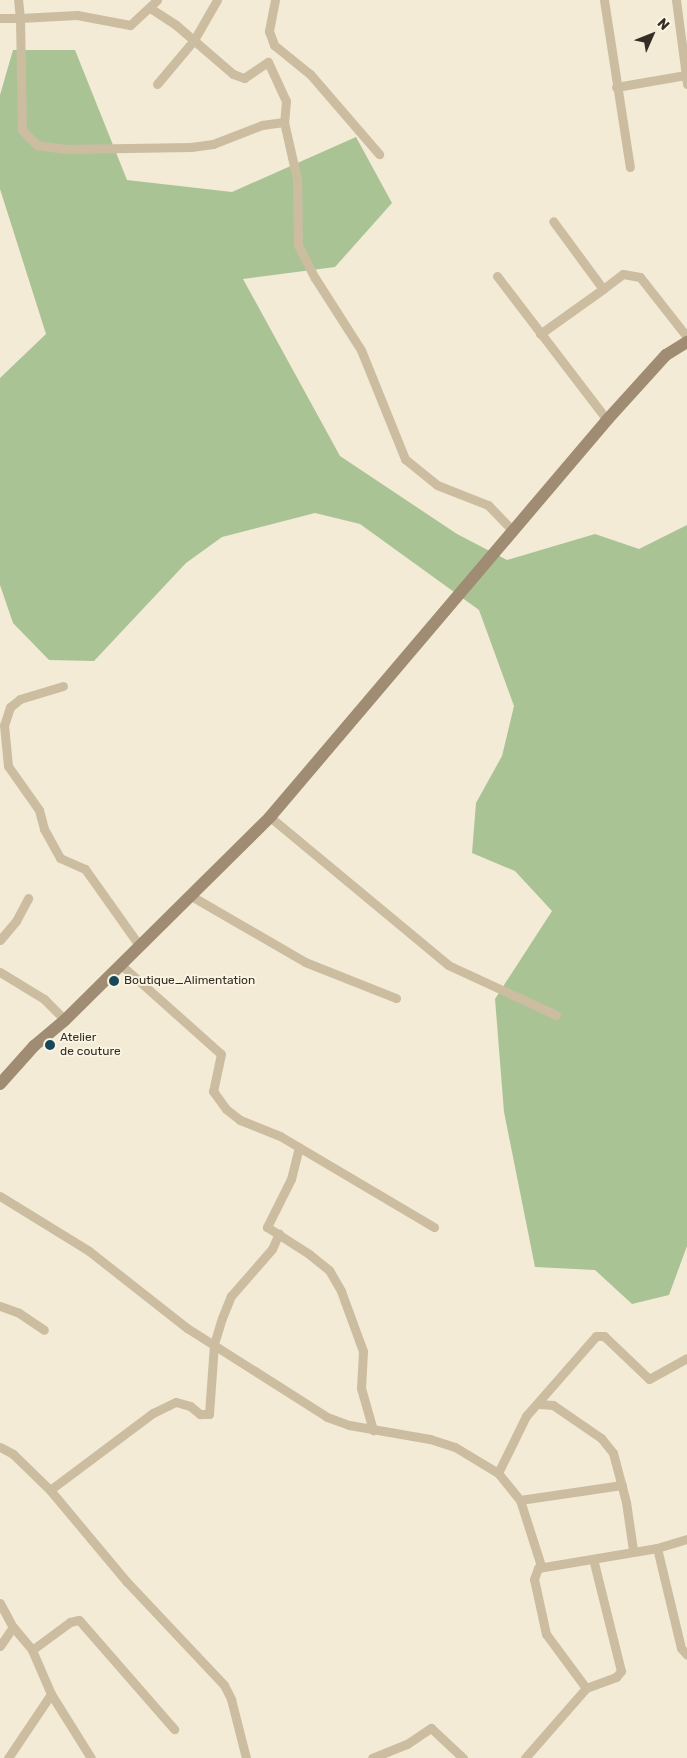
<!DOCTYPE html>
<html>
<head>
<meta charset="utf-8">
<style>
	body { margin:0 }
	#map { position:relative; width:687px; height:1758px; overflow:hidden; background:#f3ebd6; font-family:Rubik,sans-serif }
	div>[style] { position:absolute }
	.green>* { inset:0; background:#aac395 }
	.street>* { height:9px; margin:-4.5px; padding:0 4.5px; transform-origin:4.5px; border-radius:4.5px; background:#ccbda1 }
	.secondary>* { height:12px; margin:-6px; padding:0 6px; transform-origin:6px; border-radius:6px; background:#9f8c73 }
	.dots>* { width:14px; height:14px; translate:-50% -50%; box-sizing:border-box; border:2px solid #faf4e2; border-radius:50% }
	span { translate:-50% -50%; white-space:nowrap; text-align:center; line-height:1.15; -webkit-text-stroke:4px #faf4e2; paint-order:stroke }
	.poi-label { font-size:12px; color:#352d25 }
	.left { translate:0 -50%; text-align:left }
	.north { position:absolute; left:627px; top:10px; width:50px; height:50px; -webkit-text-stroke:4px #faf4e2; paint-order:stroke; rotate:46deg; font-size:14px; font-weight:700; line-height:20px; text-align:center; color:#352d25 }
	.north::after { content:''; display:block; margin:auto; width:18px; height:22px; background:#352d25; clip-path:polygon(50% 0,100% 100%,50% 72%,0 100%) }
</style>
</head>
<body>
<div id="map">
	<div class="green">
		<i style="clip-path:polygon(13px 50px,75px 50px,127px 180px,232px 192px,356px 137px,392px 203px,335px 267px,243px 279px,340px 456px,457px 534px,507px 560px,595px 534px,639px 549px,687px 525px,687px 1246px,669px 1295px,632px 1304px,595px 1270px,535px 1267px,504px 1112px,495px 999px,552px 911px,515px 871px,472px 853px,476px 803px,502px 756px,514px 706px,479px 610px,360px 524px,315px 513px,222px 537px,186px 563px,94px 661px,49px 660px,13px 623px,0 585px,0 378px,46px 334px,0 189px,0 95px)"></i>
	</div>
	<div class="street">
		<i style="left:157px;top:0;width:37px;rotate:137deg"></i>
		<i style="left:130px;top:25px;width:54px;rotate:-169.3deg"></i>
		<i style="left:77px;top:15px;width:57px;rotate:177deg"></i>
		<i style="left:20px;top:18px;width:112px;rotate:89deg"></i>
		<i style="left:22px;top:130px;width:21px;rotate:45deg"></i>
		<i style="left:37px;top:145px;width:30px;rotate:8deg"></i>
		<i style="left:67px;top:149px;width:124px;rotate:-0.9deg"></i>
		<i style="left:191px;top:147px;width:22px;rotate:-8deg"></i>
		<i style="left:213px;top:144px;width:53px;rotate:-21.2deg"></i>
		<i style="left:262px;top:125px;width:22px;rotate:-8deg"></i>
		<i style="left:275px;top:0;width:32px;rotate:101deg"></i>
		<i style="left:269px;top:31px;width:15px;rotate:70deg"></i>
		<i style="left:274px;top:45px;width:46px;rotate:38.9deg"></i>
		<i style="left:310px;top:74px;width:106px;rotate:49.2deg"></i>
		<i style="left:604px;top:0;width:169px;rotate:81.2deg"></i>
		<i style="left:676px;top:0;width:85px;rotate:82.5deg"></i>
		<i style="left:150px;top:8px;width:31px;rotate:33deg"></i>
		<i style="left:176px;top:25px;width:75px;rotate:40.7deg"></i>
		<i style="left:233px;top:74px;width:12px;rotate:20deg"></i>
		<i style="left:244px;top:78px;width:29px;rotate:-34deg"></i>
		<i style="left:268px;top:62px;width:43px;rotate:65.2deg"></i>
		<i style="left:286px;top:101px;width:21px;rotate:95deg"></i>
		<i style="left:284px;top:122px;width:58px;rotate:77.2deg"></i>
		<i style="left:297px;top:179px;width:66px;rotate:89.1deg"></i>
		<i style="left:298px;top:245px;width:37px;rotate:63deg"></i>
		<i style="left:315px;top:278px;width:85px;rotate:57.4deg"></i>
		<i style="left:361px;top:350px;width:118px;rotate:68deg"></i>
		<i style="left:405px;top:459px;width:41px;rotate:39.1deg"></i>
		<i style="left:437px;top:485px;width:55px;rotate:21.4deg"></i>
		<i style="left:488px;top:505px;width:36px;rotate:46deg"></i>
		<i style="left:0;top:18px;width:20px"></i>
		<i style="left:20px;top:18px;width:18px;rotate:-96deg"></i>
		<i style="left:157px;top:84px;width:57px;rotate:-49.9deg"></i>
		<i style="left:194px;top:40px;width:46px;rotate:-60.1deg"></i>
		<i style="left:616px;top:87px;width:71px;rotate:-9.7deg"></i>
		<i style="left:497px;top:276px;width:181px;rotate:52.6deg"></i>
		<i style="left:603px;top:289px;width:25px;rotate:-37deg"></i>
		<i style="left:623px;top:274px;width:17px;rotate:10deg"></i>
		<i style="left:640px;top:277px;width:76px;rotate:51.9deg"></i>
		<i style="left:540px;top:334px;width:77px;rotate:-35.5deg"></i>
		<i style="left:603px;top:289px;width:84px;rotate:-126.3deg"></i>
		<i style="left:63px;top:686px;width:45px;rotate:163.2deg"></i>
		<i style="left:20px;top:699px;width:13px;rotate:141deg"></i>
		<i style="left:10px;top:707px;width:19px;rotate:108deg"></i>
		<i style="left:4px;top:725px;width:41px;rotate:84.4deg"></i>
		<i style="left:8px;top:766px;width:54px;rotate:54.8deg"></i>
		<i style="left:39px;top:810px;width:20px;rotate:75deg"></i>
		<i style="left:44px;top:829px;width:33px;rotate:61deg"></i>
		<i style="left:60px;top:858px;width:27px;rotate:24deg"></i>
		<i style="left:85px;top:869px;width:93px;rotate:54.6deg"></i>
		<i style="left:270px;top:817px;width:231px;rotate:39.7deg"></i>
		<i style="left:448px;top:965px;width:119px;rotate:24.8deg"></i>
		<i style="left:193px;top:897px;width:129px;rotate:30.1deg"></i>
		<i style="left:305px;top:962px;width:98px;rotate:21.6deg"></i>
		<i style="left:0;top:940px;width:25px;rotate:-50deg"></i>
		<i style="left:16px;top:921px;width:26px;rotate:-62deg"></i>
		<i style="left:120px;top:964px;width:135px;rotate:41.7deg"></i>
		<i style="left:221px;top:1054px;width:38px;rotate:102deg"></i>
		<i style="left:213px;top:1091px;width:22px;rotate:54deg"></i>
		<i style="left:226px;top:1109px;width:18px;rotate:38deg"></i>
		<i style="left:240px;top:1120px;width:43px;rotate:21.8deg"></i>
		<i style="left:280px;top:1136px;width:179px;rotate:30.6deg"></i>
		<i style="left:0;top:972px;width:52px;rotate:31.5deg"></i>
		<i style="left:44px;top:999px;width:30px;rotate:45deg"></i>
		<i style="left:299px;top:1147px;width:33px;rotate:104deg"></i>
		<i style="left:291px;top:1179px;width:54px;rotate:116.6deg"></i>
		<i style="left:267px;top:1227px;width:50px;rotate:32.7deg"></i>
		<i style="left:309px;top:1254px;width:26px;rotate:39deg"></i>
		<i style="left:329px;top:1270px;width:24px;rotate:60deg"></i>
		<i style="left:341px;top:1291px;width:64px;rotate:69.9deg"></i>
		<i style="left:363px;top:1351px;width:37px;rotate:93deg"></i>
		<i style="left:361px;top:1388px;width:44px;rotate:74.1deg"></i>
		<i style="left:0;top:1196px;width:105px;rotate:31.7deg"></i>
		<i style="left:89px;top:1251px;width:125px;rotate:38.2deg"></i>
		<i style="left:187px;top:1328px;width:166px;rotate:32.4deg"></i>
		<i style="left:327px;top:1417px;width:23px;rotate:20deg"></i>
		<i style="left:349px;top:1425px;width:82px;rotate:9.8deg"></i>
		<i style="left:430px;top:1439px;width:26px;rotate:18deg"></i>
		<i style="left:455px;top:1447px;width:50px;rotate:31.2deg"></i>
		<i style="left:498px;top:1473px;width:35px;rotate:51deg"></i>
		<i style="left:520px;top:1500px;width:69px;rotate:72.3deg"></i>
		<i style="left:0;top:1306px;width:20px;rotate:20deg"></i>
		<i style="left:19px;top:1313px;width:30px;rotate:34deg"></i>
		<i style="left:539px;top:1404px;width:14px;rotate:4deg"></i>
		<i style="left:553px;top:1405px;width:58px;rotate:34.5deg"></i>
		<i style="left:601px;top:1438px;width:19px;rotate:51deg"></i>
		<i style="left:613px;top:1453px;width:51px;rotate:75.1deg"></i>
		<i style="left:626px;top:1502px;width:49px;rotate:81.7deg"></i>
		<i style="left:0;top:1447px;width:15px;rotate:28deg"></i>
		<i style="left:13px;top:1454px;width:52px;rotate:44.2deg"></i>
		<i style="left:50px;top:1490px;width:120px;rotate:50.1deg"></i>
		<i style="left:127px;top:1582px;width:141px;rotate:46.7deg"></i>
		<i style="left:224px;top:1685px;width:16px;rotate:63deg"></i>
		<i style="left:231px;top:1699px;width:61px;rotate:75.7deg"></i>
		<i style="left:498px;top:1473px;width:64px;rotate:-63.8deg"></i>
		<i style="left:526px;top:1416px;width:106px;rotate:-48.8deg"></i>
		<i style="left:596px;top:1336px;width:8px"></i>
		<i style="left:604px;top:1336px;width:62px;rotate:43.7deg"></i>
		<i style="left:649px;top:1379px;width:43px;rotate:-28.9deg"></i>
		<i style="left:50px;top:1490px;width:129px;rotate:-36.8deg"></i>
		<i style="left:153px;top:1413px;width:25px;rotate:-26deg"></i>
		<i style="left:176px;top:1402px;width:15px;rotate:16deg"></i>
		<i style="left:190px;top:1406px;width:13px;rotate:39deg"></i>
		<i style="left:200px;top:1414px;width:9px"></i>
		<i style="left:209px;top:1414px;width:70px;rotate:-85.9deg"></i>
		<i style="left:214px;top:1344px;width:27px;rotate:-73deg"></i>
		<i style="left:222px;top:1318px;width:24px;rotate:-68deg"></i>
		<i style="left:231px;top:1296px;width:62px;rotate:-48.9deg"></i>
		<i style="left:272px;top:1249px;width:17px;rotate:-66deg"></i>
		<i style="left:520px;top:1500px;width:103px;rotate:-8.4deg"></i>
		<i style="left:657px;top:1548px;width:103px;rotate:76.5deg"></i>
		<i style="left:681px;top:1648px;width:9px;rotate:49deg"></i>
		<i style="left:0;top:1603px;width:27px;rotate:62deg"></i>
		<i style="left:13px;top:1627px;width:30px;rotate:50deg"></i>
		<i style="left:32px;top:1650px;width:48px;rotate:66.6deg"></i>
		<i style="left:51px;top:1694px;width:77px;rotate:123.9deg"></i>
		<i style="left:0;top:1646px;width:23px;rotate:-56deg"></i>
		<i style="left:32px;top:1650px;width:47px;rotate:-36.4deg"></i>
		<i style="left:70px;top:1622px;width:9px;rotate:-13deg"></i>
		<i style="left:79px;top:1620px;width:145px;rotate:48.9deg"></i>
		<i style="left:586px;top:1688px;width:67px;rotate:-126.5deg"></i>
		<i style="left:546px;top:1634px;width:56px;rotate:-102.3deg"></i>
		<i style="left:534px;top:1579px;width:12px;rotate:-70deg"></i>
		<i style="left:538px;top:1568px;width:121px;rotate:-9.5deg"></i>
		<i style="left:657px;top:1548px;width:31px;rotate:-17deg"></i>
		<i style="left:51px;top:1694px;width:75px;rotate:58deg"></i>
		<i style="left:372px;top:1758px;width:38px;rotate:-22deg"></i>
		<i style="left:407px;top:1744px;width:29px;rotate:-34deg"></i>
		<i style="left:431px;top:1728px;width:44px;rotate:43.2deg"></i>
		<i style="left:525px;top:1758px;width:93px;rotate:-48.9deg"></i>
		<i style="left:586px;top:1688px;width:32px;rotate:-20deg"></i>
		<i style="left:616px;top:1677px;width:8px;rotate:-50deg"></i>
		<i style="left:621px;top:1671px;width:115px;rotate:-104deg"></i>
	</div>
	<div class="secondary">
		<i style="left:0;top:1084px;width:51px;rotate:-48.2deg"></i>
		<i style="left:34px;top:1046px;width:40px;rotate:-40deg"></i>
		<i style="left:65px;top:1020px;width:289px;rotate:-44.7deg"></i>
		<i style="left:270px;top:817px;width:521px;rotate:-49.67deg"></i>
		<i style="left:607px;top:420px;width:88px;rotate:-47.8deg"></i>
		<i style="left:666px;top:355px;width:25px;rotate:-32deg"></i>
	</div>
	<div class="dots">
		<i style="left:114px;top:981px;background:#17485a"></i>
		<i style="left:50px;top:1045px;background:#17485a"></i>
	</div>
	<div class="poi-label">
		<span class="left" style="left:124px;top:981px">Boutique_Alimentation</span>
		<span class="left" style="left:60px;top:1045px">Atelier<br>de couture</span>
	</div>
	<div class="north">N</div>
</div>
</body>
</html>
